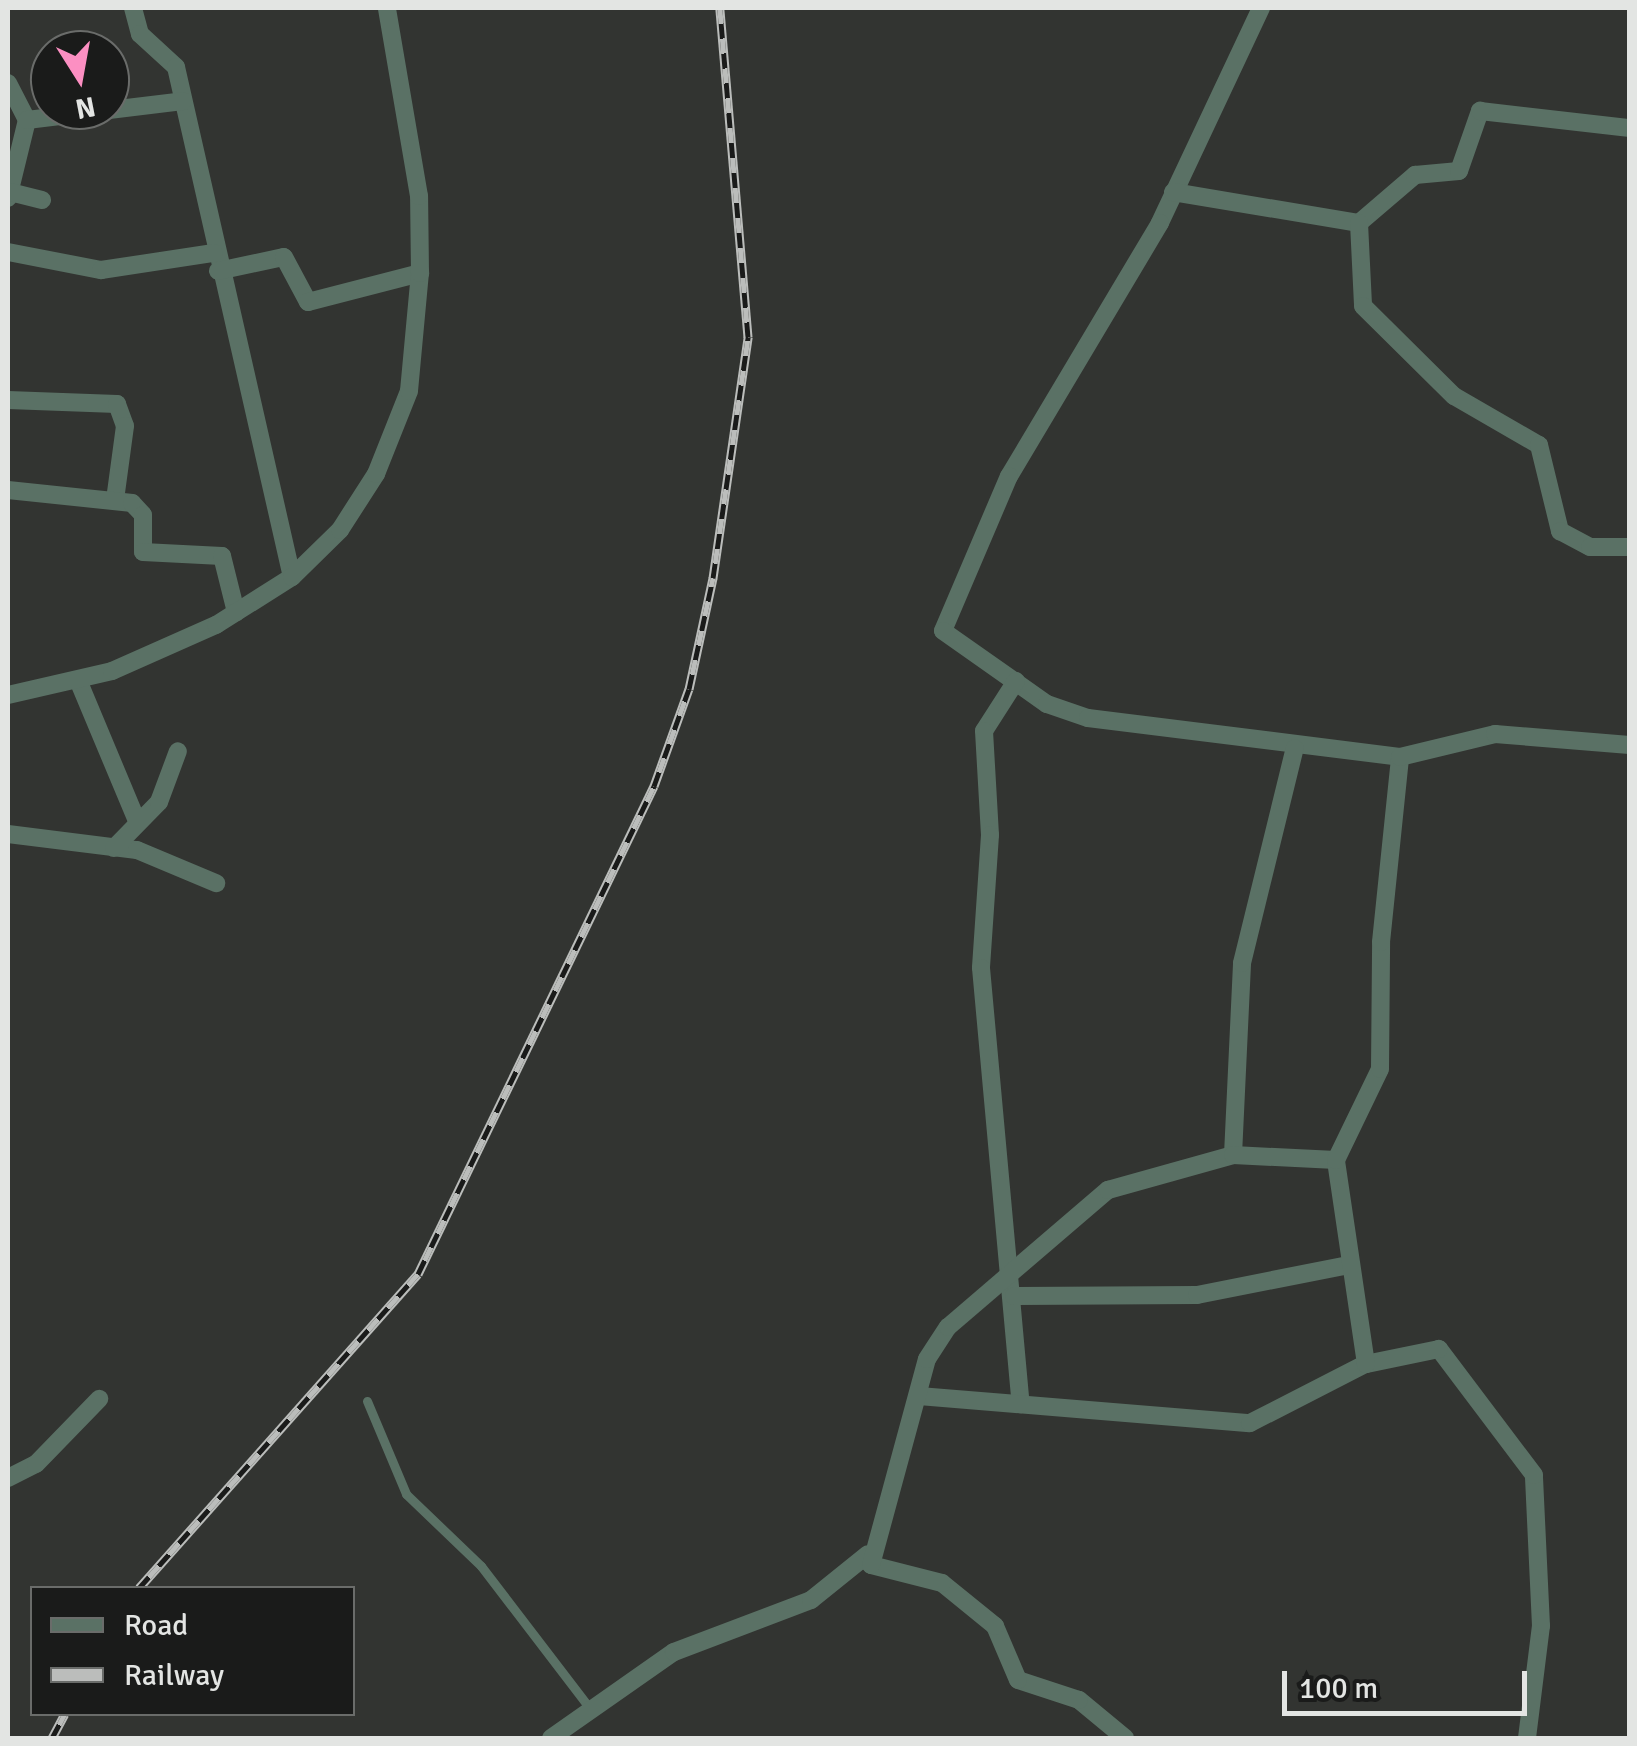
<!DOCTYPE html>
<html>
<head>
<meta charset="utf-8">
<style>
	body { margin:0 }
	#map { position:relative; width:1637px; height:1746px; overflow:hidden; background:#323431; font-family:Signika,sans-serif }
	div>[style] { position:absolute }
	.lane>* { height:9px; margin:-4.5px; padding:0 4.5px; transform-origin:4.5px; border-radius:4.5px; background:#5a7165 }
	.street>* { height:18px; margin:-9px; padding:0 9px; transform-origin:9px; border-radius:9px; background:#5a7165 }
	.rail>* { height:9px; margin-top:-4.5px; transform-origin:0; background:repeating-linear-gradient(90deg,#1a1b1a 0 15px,#bbbdbb 0 30px); box-sizing:border-box; border-block:2px solid #bbbdbb }
	span { translate:-50% -50%; white-space:nowrap; text-align:center; line-height:1.15; -webkit-text-stroke:8px #1a1b1a; paint-order:stroke }
	.frame { position:absolute; inset:0; border:10px solid #e3e5e3; pointer-events:none }
	.legend { position:absolute; left:30px; top:1586px; width:325px; height:130px; box-sizing:border-box; background:#1a1b1a; border:2px solid #6a6c6a; margin:0; padding:12px 18px; list-style:none; font-size:30px; color:#e3e5e3 }
	.legend li { display:flex; align-items:center; gap:20px; height:50px }
	.legend b { width:50px; border:2px solid #6a6c6a }
	.north { position:absolute; left:30px; top:30px; width:100px; height:100px; box-sizing:border-box; background:#1a1b1a; border:2px solid #6a6c6a; border-radius:50%; rotate:169deg; font-size:28px; font-weight:700; line-height:40px; text-align:center; color:#e3e5e3 }
	.north::after { content:''; display:block; margin:auto; width:35px; height:45px; background:#fc8fc2; clip-path:polygon(50% 0,100% 100%,50% 72%,0 100%) }
	.scale { position:absolute; left:1282px; top:1671px; width:245px; height:45px; box-sizing:border-box; border:5px solid #e3e5e3; border-top:0; padding-left:12px; font-size:30px; line-height:35px; white-space:nowrap; color:#e3e5e3; -webkit-text-stroke:8px #1a1b1a; paint-order:stroke }
</style>
</head>
<body>
<div id="map">
	<div class="lane">
		<i style="left:367px;top:1401px;width:101px;rotate:67.2deg"></i>
		<i style="left:406px;top:1494px;width:104px;rotate:43.8deg"></i>
		<i style="left:481px;top:1566px;width:181px;rotate:52.6deg"></i>
	</div>
	<div class="street">
		<i style="left:133px;top:8px;width:27px;rotate:75deg"></i>
		<i style="left:140px;top:34px;width:49px;rotate:42.5deg"></i>
		<i style="left:176px;top:67px;width:523px;rotate:77.19deg"></i>
		<i style="left:1261px;top:8px;width:238px;rotate:115.2deg"></i>
		<i style="left:1160px;top:223px;width:295px;rotate:120.8deg"></i>
		<i style="left:1009px;top:476px;width:168px;rotate:113.1deg"></i>
		<i style="left:943px;top:631px;width:127px;rotate:35.1deg"></i>
		<i style="left:1047px;top:704px;width:43px;rotate:18.9deg"></i>
		<i style="left:1088px;top:718px;width:314px;rotate:7.1deg"></i>
		<i style="left:8px;top:83px;width:42px;rotate:62.8deg"></i>
		<i style="left:27px;top:120px;width:80px;rotate:103.7deg"></i>
		<i style="left:27px;top:120px;width:157px;rotate:-6.9deg"></i>
		<i style="left:10px;top:192px;width:33px;rotate:14deg"></i>
		<i style="left:1173px;top:192px;width:189px;rotate:9.5deg"></i>
		<i style="left:1359px;top:223px;width:74px;rotate:-40.6deg"></i>
		<i style="left:1415px;top:175px;width:44px;rotate:-5.2deg"></i>
		<i style="left:1459px;top:171px;width:64px;rotate:-70.7deg"></i>
		<i style="left:1480px;top:111px;width:151px;rotate:6.5deg"></i>
		<i style="left:1359px;top:223px;width:83px;rotate:87.2deg"></i>
		<i style="left:1363px;top:306px;width:128px;rotate:44.7deg"></i>
		<i style="left:1454px;top:396px;width:98px;rotate:30deg"></i>
		<i style="left:1539px;top:445px;width:89px;rotate:76.3deg"></i>
		<i style="left:1560px;top:531px;width:34px;rotate:28deg"></i>
		<i style="left:1590px;top:547px;width:40px"></i>
		<i style="left:8px;top:252px;width:95px;rotate:11deg"></i>
		<i style="left:101px;top:270px;width:114px;rotate:-8.6deg"></i>
		<i style="left:218px;top:271px;width:67px;rotate:-12deg"></i>
		<i style="left:284px;top:257px;width:51px;rotate:61.9deg"></i>
		<i style="left:308px;top:302px;width:116px;rotate:-14.5deg"></i>
		<i style="left:8px;top:400px;width:109px;rotate:2.1deg"></i>
		<i style="left:117px;top:404px;width:23px;rotate:70deg"></i>
		<i style="left:125px;top:426px;width:75px;rotate:97.7deg"></i>
		<i style="left:8px;top:490px;width:125px;rotate:6deg"></i>
		<i style="left:132px;top:503px;width:16px;rotate:47deg"></i>
		<i style="left:143px;top:515px;width:37px;rotate:90deg"></i>
		<i style="left:143px;top:552px;width:79px;rotate:2.9deg"></i>
		<i style="left:222px;top:556px;width:58px;rotate:76deg"></i>
		<i style="left:78px;top:680px;width:153px;rotate:67.3deg"></i>
		<i style="left:1016px;top:681px;width:59px;rotate:122.6deg"></i>
		<i style="left:984px;top:731px;width:104px;rotate:86.7deg"></i>
		<i style="left:990px;top:835px;width:133px;rotate:93.9deg"></i>
		<i style="left:981px;top:968px;width:438px;rotate:84.8deg"></i>
		<i style="left:8px;top:695px;width:107px;rotate:-13deg"></i>
		<i style="left:112px;top:671px;width:114px;rotate:-23.9deg"></i>
		<i style="left:216px;top:625px;width:90px;rotate:-32.3deg"></i>
		<i style="left:292px;top:577px;width:67px;rotate:-44.4deg"></i>
		<i style="left:340px;top:530px;width:67px;rotate:-57.3deg"></i>
		<i style="left:376px;top:474px;width:89px;rotate:-68.3deg"></i>
		<i style="left:409px;top:391px;width:119px;rotate:-84.7deg"></i>
		<i style="left:420px;top:273px;width:77px;rotate:-90.7deg"></i>
		<i style="left:419px;top:196px;width:191px;rotate:-99.7deg"></i>
		<i style="left:8px;top:834px;width:130px;rotate:7.1deg"></i>
		<i style="left:137px;top:850px;width:86px;rotate:22.7deg"></i>
		<i style="left:114px;top:848px;width:64px;rotate:-45.6deg"></i>
		<i style="left:159px;top:802px;width:54px;rotate:-69.6deg"></i>
		<i style="left:1233px;top:1155px;width:192px;rotate:-87.3deg"></i>
		<i style="left:1242px;top:963px;width:221px;rotate:-76.2deg"></i>
		<i style="left:1014px;top:1296px;width:183px;rotate:-0.3deg"></i>
		<i style="left:1197px;top:1295px;width:154px;rotate:-11.2deg"></i>
		<i style="left:919px;top:1396px;width:332px;rotate:4.7deg"></i>
		<i style="left:1250px;top:1423px;width:131px;rotate:-27.1deg"></i>
		<i style="left:8px;top:1478px;width:31px;rotate:-27deg"></i>
		<i style="left:36px;top:1464px;width:91px;rotate:-45.9deg"></i>
		<i style="left:551px;top:1738px;width:150px;rotate:-35deg"></i>
		<i style="left:674px;top:1652px;width:147px;rotate:-20.8deg"></i>
		<i style="left:811px;top:1600px;width:73px;rotate:-38.9deg"></i>
		<i style="left:1125px;top:1738px;width:60px;rotate:-140.4deg"></i>
		<i style="left:1079px;top:1700px;width:64px;rotate:-161.8deg"></i>
		<i style="left:1018px;top:1680px;width:59px;rotate:-113.1deg"></i>
		<i style="left:995px;top:1626px;width:68px;rotate:-140.9deg"></i>
		<i style="left:942px;top:1583px;width:73px;rotate:-165.8deg"></i>
		<i style="left:871px;top:1565px;width:213px;rotate:-74.8deg"></i>
		<i style="left:927px;top:1359px;width:38px;rotate:-57deg"></i>
		<i style="left:948px;top:1327px;width:211px;rotate:-40.6deg"></i>
		<i style="left:1108px;top:1190px;width:130px;rotate:-15.6deg"></i>
		<i style="left:1233px;top:1155px;width:103px;rotate:2.8deg"></i>
		<i style="left:1527px;top:1738px;width:113px;rotate:-82.9deg"></i>
		<i style="left:1541px;top:1626px;width:151px;rotate:-92.7deg"></i>
		<i style="left:1534px;top:1475px;width:158px;rotate:-127deg"></i>
		<i style="left:1439px;top:1349px;width:75px;rotate:168.4deg"></i>
		<i style="left:1366px;top:1364px;width:206px;rotate:-98.4deg"></i>
		<i style="left:1336px;top:1160px;width:101px;rotate:-64.2deg"></i>
		<i style="left:1380px;top:1069px;width:127px;rotate:-89.5deg"></i>
		<i style="left:1381px;top:942px;width:186px;rotate:-84.1deg"></i>
		<i style="left:1400px;top:757px;width:98px;rotate:-13.6deg"></i>
		<i style="left:1495px;top:734px;width:135px;rotate:4.7deg"></i>
	</div>
	<div class="rail">
		<i style="left:139px;top:1588px;width:420px;rotate:-48.4deg"></i>
		<i style="left:418px;top:1274px;width:542px;rotate:-64.19deg"></i>
		<i style="left:654px;top:786px;width:103px;rotate:-70.2deg"></i>
		<i style="left:689px;top:689px;width:114px;rotate:-77.8deg"></i>
		<i style="left:713px;top:578px;width:244px;rotate:-81.7deg"></i>
		<i style="left:748px;top:337px;width:330px;rotate:-94.9deg"></i>
		<i style="left:52px;top:1738px;width:27px;rotate:-62deg"></i>
	</div>
	<div class="frame"></div>
	<ul class="legend">
	<li><b style="height:12px;background:#5a7165"></b>Road</li>
	<li><b style="height:12px;background:#bbbdbb"></b>Railway</li>
	</ul>
	<div class="north">N</div>
	<div class="scale">100 m</div>
</div>
</body>
</html>
